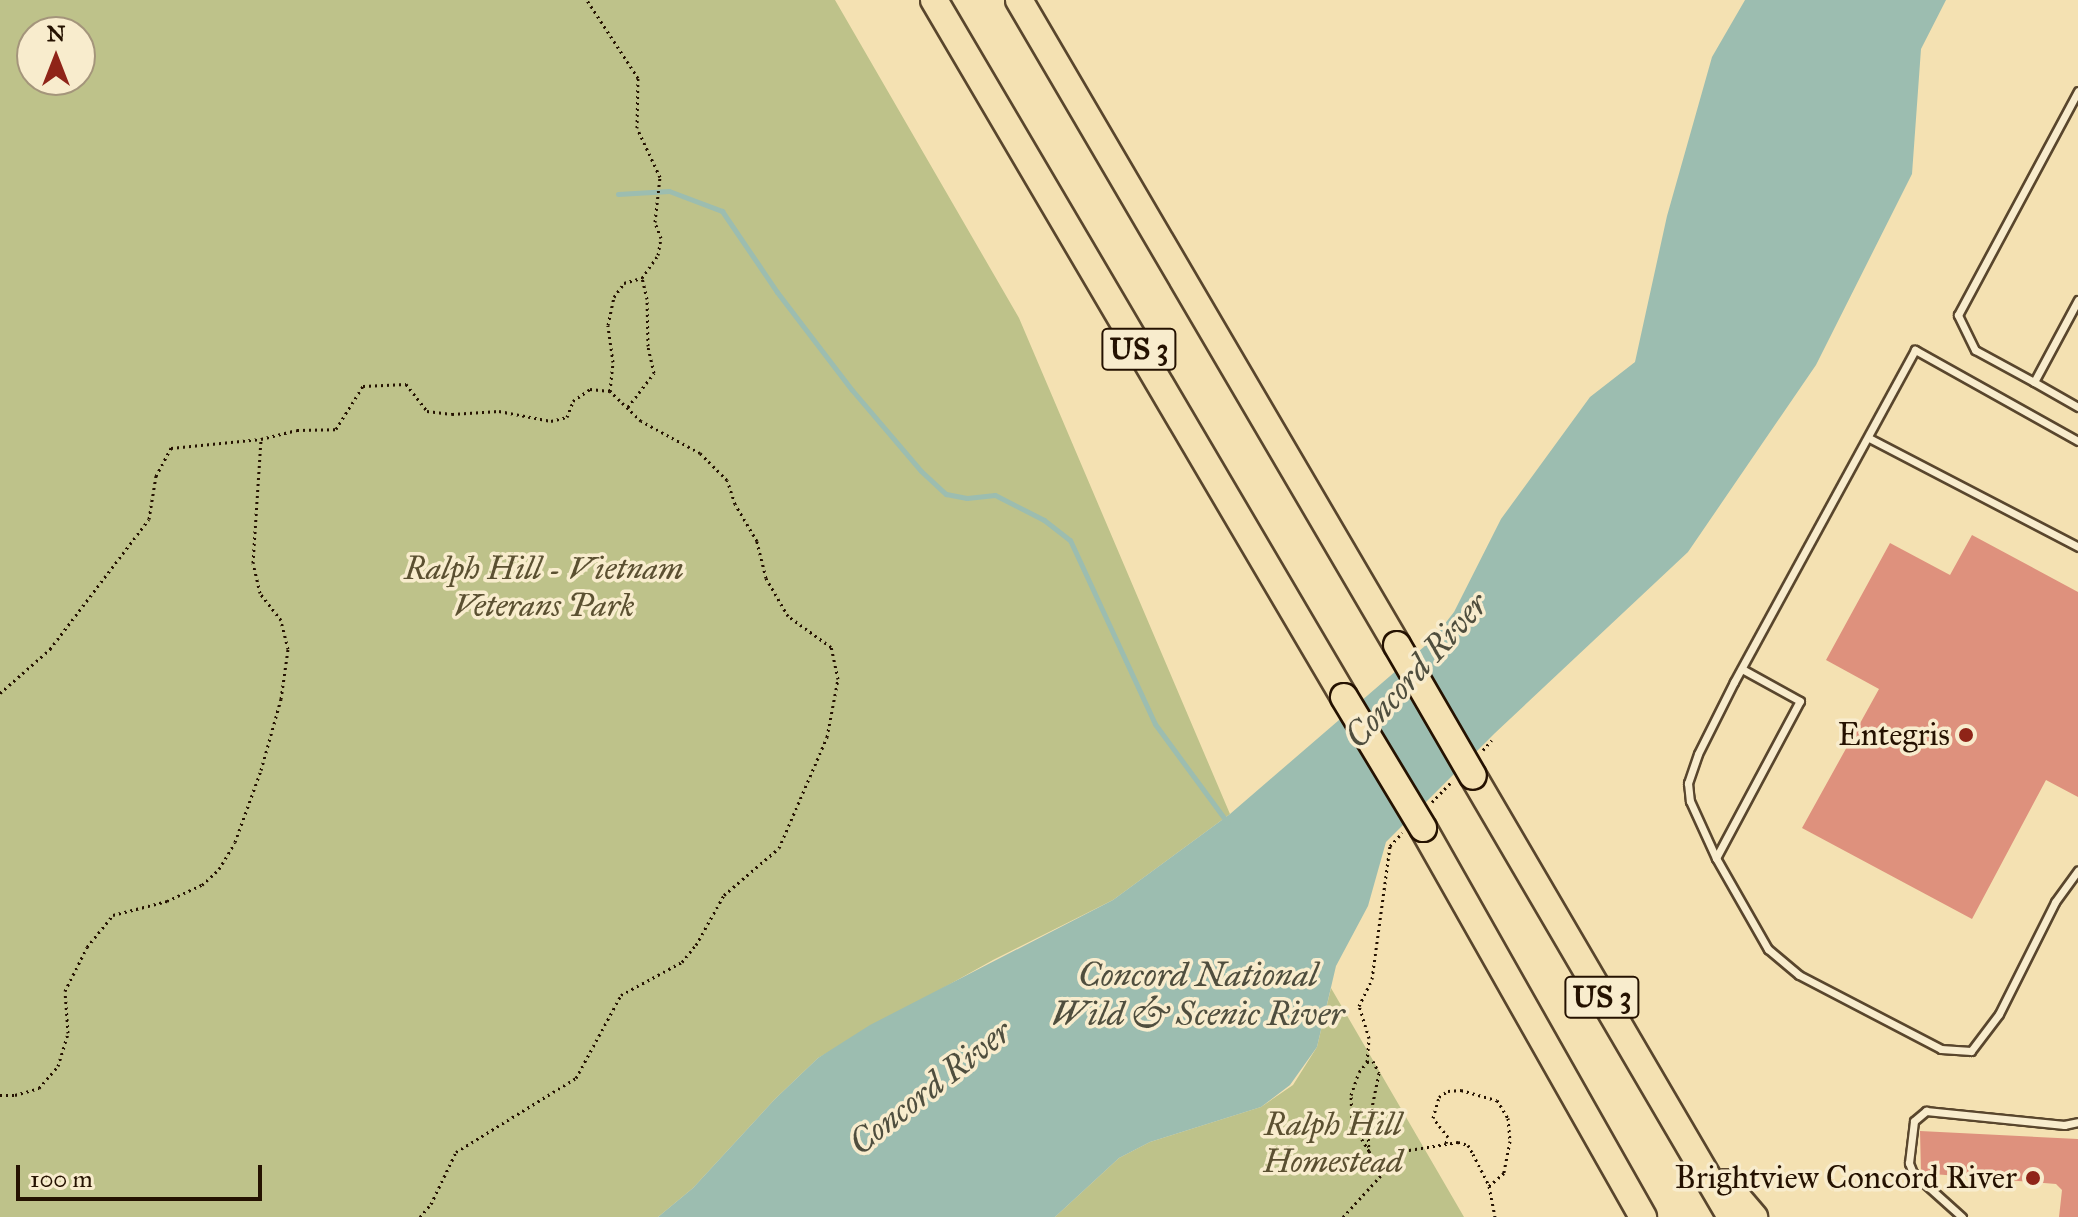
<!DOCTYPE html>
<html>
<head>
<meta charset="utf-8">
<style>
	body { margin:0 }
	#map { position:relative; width:2078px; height:1217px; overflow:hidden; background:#f4e1b2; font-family:"IM FELL Great Primer",serif }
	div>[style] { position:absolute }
	.green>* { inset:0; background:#bec28a }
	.water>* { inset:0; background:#9cbdb0 }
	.stream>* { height:5px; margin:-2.5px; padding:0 2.5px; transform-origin:2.5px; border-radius:2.5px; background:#9cbdb0 }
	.building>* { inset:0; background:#de917d }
	.path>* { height:3px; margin-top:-1.5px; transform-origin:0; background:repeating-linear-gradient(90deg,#251201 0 2px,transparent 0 6px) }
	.roads { filter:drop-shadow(2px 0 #59462d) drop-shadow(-2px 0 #59462d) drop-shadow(0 2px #59462d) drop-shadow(0 -2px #59462d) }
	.lane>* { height:7px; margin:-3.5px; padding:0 3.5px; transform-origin:3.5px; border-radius:3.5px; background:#f8eccd }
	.highway>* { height:26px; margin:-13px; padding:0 13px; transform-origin:13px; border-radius:13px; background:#f4e1b2 }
	.bridges { filter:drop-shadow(2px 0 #251201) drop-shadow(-2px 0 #251201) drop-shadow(0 2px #251201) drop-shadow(0 -2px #251201) }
	.highway-bridge>* { height:26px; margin:-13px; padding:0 13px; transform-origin:13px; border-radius:13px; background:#f4e1b2 }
	.dots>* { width:22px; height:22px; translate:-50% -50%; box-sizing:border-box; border:4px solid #f8eccd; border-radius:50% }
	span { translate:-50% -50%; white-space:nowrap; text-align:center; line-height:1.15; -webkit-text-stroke:7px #f8eccd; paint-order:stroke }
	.shield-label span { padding:2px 6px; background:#f8eccd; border:2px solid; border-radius:6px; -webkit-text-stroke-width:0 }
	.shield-label { font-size:30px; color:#251201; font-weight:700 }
	.park-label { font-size:32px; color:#5b5031; font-style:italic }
	.poi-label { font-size:32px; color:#251201 }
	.right { translate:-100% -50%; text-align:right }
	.water-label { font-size:34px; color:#4f4e3e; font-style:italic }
	.north { position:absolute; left:16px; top:16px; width:80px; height:80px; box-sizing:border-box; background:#f8eccd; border:2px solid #a4957b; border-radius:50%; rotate:0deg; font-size:22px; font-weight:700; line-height:32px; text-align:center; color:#251201 }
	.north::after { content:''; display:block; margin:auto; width:28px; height:36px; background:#8f2418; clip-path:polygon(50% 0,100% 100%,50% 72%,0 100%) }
	.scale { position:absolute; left:16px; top:1165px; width:246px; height:36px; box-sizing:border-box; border:4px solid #251201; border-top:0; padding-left:10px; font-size:24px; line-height:28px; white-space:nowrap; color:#251201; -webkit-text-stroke:6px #f8eccd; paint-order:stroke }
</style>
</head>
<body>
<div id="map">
	<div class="green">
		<i style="clip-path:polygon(evenodd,0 0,835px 0,1019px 318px,1230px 814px,1113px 900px,993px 960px,818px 1058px,775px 1099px,693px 1188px,658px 1217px,0 1217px,0 0,32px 32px,80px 32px,80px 80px,32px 80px,32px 32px)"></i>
		<i style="clip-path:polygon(1331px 988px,1464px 1217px,1055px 1217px,1119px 1158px,1150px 1142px,1261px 1107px,1293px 1085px,1317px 1047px)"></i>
	</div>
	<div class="water">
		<i style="clip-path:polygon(1745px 0,1946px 0,1921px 49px,1912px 174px,1816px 365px,1688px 552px,1495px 733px,1386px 842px,1368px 906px,1336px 966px,1317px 1047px,1290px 1085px,1261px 1107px,1150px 1142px,1119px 1158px,1055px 1217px,658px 1217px,693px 1188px,775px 1099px,818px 1058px,870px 1025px,1113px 900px,1230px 814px,1433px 639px,1454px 612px,1501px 519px,1590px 397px,1635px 362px,1667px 216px,1712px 57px)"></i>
	</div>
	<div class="stream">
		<i style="left:618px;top:194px;width:51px;rotate:-3.4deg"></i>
		<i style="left:669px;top:191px;width:57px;rotate:20.7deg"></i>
		<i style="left:722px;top:211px;width:98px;rotate:55.8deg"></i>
		<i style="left:777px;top:292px;width:123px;rotate:52.6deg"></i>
		<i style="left:852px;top:390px;width:106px;rotate:49.6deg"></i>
		<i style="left:921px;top:471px;width:34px;rotate:43deg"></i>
		<i style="left:946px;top:494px;width:21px;rotate:11deg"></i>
		<i style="left:967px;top:498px;width:28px;rotate:-6deg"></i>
		<i style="left:995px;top:495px;width:55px;rotate:27deg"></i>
		<i style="left:1044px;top:520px;width:33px;rotate:38deg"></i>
		<i style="left:1070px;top:540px;width:203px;rotate:65.2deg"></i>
		<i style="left:1155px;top:724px;width:122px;rotate:53.7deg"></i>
	</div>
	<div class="building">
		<i style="clip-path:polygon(1972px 535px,2078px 592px,2078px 797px,2046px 780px,1972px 919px,1802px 828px,1879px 689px,1826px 660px,1890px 543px,1950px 575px)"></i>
		<i style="clip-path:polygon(1920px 1131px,2078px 1139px,2078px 1217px,2059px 1217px,2062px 1190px,2056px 1184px,1921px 1173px)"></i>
	</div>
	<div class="path">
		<i style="left:628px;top:407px;width:43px;rotate:-52.6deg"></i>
		<i style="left:654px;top:373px;width:28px;rotate:-103deg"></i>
		<i style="left:648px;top:346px;width:47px;rotate:-91.2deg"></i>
		<i style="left:647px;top:299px;width:22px;rotate:-103deg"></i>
		<i style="left:0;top:693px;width:67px;rotate:-41.3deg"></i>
		<i style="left:50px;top:649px;width:163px;rotate:-52.7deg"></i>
		<i style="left:149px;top:519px;width:44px;rotate:-80.8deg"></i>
		<i style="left:156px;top:476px;width:32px;rotate:-62deg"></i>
		<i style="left:171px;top:448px;width:90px;rotate:-5.7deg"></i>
		<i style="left:261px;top:439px;width:37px;rotate:-14deg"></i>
		<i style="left:297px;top:430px;width:39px;rotate:-1deg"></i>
		<i style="left:336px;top:429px;width:51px;rotate:-57.9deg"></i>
		<i style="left:363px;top:386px;width:43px;rotate:-2.7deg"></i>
		<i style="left:406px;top:384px;width:34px;rotate:52deg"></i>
		<i style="left:427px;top:411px;width:25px;rotate:7deg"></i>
		<i style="left:452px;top:414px;width:47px;rotate:-3.7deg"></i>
		<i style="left:499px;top:411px;width:53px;rotate:10.9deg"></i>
		<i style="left:551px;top:421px;width:16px;rotate:-14deg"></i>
		<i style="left:567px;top:417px;width:17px;rotate:-69deg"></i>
		<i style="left:573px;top:401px;width:21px;rotate:-35deg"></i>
		<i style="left:590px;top:389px;width:20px;rotate:6deg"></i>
		<i style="left:610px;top:391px;width:29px;rotate:-84deg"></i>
		<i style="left:613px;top:362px;width:37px;rotate:-98deg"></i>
		<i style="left:608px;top:325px;width:29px;rotate:-78deg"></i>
		<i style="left:614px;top:297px;width:17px;rotate:-54deg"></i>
		<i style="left:624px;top:283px;width:19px;rotate:-16deg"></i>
		<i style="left:642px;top:278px;width:28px;rotate:-55deg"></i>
		<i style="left:658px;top:255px;width:17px;rotate:-80deg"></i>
		<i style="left:661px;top:238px;width:17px;rotate:-111deg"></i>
		<i style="left:655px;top:222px;width:45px;rotate:-83.7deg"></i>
		<i style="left:660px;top:177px;width:54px;rotate:-115.1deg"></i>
		<i style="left:637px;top:128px;width:50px;rotate:-88.9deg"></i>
		<i style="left:638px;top:78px;width:93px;rotate:-123.2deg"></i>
		<i style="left:1483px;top:750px;width:13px;rotate:-48deg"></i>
		<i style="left:1432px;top:802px;width:29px;rotate:-46deg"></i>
		<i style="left:1367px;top:1062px;width:24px;rotate:-85deg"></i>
		<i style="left:1369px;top:1038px;width:34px;rotate:-107deg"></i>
		<i style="left:1359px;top:1006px;width:30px;rotate:-64deg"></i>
		<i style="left:1372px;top:979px;width:134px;rotate:-82.3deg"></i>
		<i style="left:1390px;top:846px;width:18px;rotate:-47deg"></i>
		<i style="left:0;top:1095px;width:15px"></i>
		<i style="left:15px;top:1095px;width:25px;rotate:-16deg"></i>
		<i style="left:39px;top:1088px;width:29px;rotate:-49deg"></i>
		<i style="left:58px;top:1066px;width:34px;rotate:-73deg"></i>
		<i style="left:68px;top:1033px;width:42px;rotate:-94.1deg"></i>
		<i style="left:65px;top:991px;width:49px;rotate:-63.4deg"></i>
		<i style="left:87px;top:947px;width:41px;rotate:-50.9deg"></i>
		<i style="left:113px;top:915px;width:56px;rotate:-14.5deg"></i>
		<i style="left:167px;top:901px;width:38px;rotate:-25deg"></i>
		<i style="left:202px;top:885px;width:23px;rotate:-43deg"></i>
		<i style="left:219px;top:869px;width:31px;rotate:-59deg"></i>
		<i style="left:235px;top:842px;width:77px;rotate:-70.1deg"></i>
		<i style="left:261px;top:770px;width:74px;rotate:-74.3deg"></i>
		<i style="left:281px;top:699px;width:50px;rotate:-82deg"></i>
		<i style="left:288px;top:649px;width:30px;rotate:-104deg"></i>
		<i style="left:281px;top:620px;width:34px;rotate:-128deg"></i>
		<i style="left:260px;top:593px;width:31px;rotate:-103deg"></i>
		<i style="left:253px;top:563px;width:124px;rotate:-86.3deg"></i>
		<i style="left:1446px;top:1143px;width:6px;rotate:-72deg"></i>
		<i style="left:1448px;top:1137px;width:24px;rotate:-128deg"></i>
		<i style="left:1433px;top:1118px;width:22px;rotate:-74deg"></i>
		<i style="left:1439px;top:1097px;width:11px;rotate:-34deg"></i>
		<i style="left:1448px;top:1091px;width:13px;rotate:-4deg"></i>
		<i style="left:1461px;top:1090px;width:37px;rotate:16deg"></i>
		<i style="left:1497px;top:1100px;width:21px;rotate:59deg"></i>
		<i style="left:1508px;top:1118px;width:23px;rotate:85deg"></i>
		<i style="left:1510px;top:1141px;width:33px;rotate:101deg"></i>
		<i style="left:1504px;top:1173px;width:20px;rotate:139deg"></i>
		<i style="left:1369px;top:1151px;width:33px;rotate:-121deg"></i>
		<i style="left:1352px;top:1123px;width:28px;rotate:-92deg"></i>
		<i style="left:1351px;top:1095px;width:24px;rotate:-71deg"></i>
		<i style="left:1359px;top:1072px;width:13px;rotate:-51deg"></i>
		<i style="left:1367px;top:1062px;width:6px;rotate:-9deg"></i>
		<i style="left:1373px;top:1061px;width:13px;rotate:63deg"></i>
		<i style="left:1379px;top:1073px;width:55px;rotate:101.5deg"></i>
		<i style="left:1368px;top:1127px;width:24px;rotate:88deg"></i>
		<i style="left:1369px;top:1151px;width:13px;rotate:61deg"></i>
		<i style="left:1375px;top:1162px;width:14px;rotate:8deg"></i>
		<i style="left:420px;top:1217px;width:17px;rotate:-50deg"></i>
		<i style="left:431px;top:1204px;width:58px;rotate:-64.3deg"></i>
		<i style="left:456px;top:1152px;width:141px;rotate:-31.7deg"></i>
		<i style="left:576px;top:1078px;width:94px;rotate:-61.5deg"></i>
		<i style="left:621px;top:995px;width:69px;rotate:-28.4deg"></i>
		<i style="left:682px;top:962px;width:22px;rotate:-51deg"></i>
		<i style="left:696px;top:945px;width:57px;rotate:-60.8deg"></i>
		<i style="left:724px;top:895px;width:72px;rotate:-40.5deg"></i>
		<i style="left:779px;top:848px;width:121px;rotate:-66.6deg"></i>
		<i style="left:827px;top:737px;width:59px;rotate:-79.3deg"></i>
		<i style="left:838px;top:679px;width:33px;rotate:-102deg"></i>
		<i style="left:831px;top:647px;width:53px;rotate:-144.2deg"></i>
		<i style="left:788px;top:616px;width:44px;rotate:-120.1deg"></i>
		<i style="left:766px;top:578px;width:38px;rotate:-104deg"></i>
		<i style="left:757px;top:541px;width:43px;rotate:-120.7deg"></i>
		<i style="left:735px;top:504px;width:25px;rotate:-108deg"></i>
		<i style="left:727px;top:480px;width:38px;rotate:-135deg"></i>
		<i style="left:700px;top:453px;width:67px;rotate:-151.5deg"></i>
		<i style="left:641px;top:421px;width:43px;rotate:-135.9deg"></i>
		<i style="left:1343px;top:1217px;width:89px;rotate:-47.7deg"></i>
		<i style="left:1403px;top:1151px;width:56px;rotate:-9.3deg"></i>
		<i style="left:1458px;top:1142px;width:10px;rotate:17deg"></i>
		<i style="left:1468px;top:1145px;width:10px;rotate:61deg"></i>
		<i style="left:1473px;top:1154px;width:36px;rotate:63deg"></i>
		<i style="left:1489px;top:1186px;width:32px;rotate:79deg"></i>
	</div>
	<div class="roads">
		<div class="lane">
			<i style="left:2078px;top:300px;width:93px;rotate:118.2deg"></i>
			<i style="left:2034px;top:382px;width:51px;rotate:29.6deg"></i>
			<i style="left:2034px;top:382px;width:67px;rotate:-151.5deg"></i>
			<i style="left:1975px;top:350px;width:39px;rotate:-116deg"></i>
			<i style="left:1958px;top:315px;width:254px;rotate:-61.8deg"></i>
			<i style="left:1869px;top:438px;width:236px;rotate:27.5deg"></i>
			<i style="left:2078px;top:441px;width:187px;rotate:-150.8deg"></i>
			<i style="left:1915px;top:350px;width:378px;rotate:118.6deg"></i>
			<i style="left:1734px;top:682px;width:80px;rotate:116.6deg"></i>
			<i style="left:1698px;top:754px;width:31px;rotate:109deg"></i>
			<i style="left:1688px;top:783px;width:18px;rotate:84deg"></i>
			<i style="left:1690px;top:801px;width:63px;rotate:65.5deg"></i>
			<i style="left:1716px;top:858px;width:105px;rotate:60.3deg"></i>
			<i style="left:1768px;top:949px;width:40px;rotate:40deg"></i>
			<i style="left:1799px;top:975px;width:160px;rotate:27.5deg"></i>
			<i style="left:1941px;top:1049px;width:30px;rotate:4deg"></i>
			<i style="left:1971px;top:1051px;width:46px;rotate:-52.9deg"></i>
			<i style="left:1999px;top:1014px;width:125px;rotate:-63.4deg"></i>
			<i style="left:2055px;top:902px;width:39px;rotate:-54deg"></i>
			<i style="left:1716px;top:858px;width:178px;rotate:-61.9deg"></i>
			<i style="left:1800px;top:701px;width:66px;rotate:-151.1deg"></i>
			<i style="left:1962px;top:1217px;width:66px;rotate:-138.1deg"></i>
			<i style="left:1913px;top:1173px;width:11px;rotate:-112deg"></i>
			<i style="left:1909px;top:1163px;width:42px;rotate:-83.2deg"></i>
			<i style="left:1914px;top:1121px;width:16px;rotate:-40deg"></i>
			<i style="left:1926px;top:1111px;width:139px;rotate:5.8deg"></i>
			<i style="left:2064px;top:1125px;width:14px;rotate:-12deg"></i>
		</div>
		<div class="highway">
			<i style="left:934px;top:0;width:809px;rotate:59.53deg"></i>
			<i style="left:1019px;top:0;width:748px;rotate:59.63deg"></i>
			<i style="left:1473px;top:776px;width:511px;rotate:59.67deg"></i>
			<i style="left:1423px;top:828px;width:447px;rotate:60.5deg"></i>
			<i style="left:1725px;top:1183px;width:45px;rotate:49.5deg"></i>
		</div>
	</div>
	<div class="bridges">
		<div class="highway-bridge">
			<i style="left:1397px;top:645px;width:151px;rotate:59.9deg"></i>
			<i style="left:1344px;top:697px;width:153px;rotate:58.9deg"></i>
		</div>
	</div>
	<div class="dots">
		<i style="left:1966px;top:735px;background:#8f2418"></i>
		<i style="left:2033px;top:1178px;background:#8f2418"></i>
	</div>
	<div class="shield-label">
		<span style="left:1139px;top:349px">US 3</span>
		<span style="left:1602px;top:997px">US 3</span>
	</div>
	<div class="park-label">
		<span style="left:544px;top:588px">Ralph Hill - Vietnam<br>Veterans Park</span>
		<span style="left:1333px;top:1144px">Ralph Hill<br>Homestead</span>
	</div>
	<div class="poi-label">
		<span class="right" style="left:1950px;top:735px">Entegris</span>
		<span class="right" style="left:2017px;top:1178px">Brightview Concord River</span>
	</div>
	<div class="water-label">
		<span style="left:1416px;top:670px;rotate:-48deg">Concord River</span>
		<span style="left:1198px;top:994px">Concord National<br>Wild &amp; Scenic River</span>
		<span style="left:930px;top:1087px;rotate:-38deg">Concord River</span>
	</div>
	<div class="north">N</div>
	<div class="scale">100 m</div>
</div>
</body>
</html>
